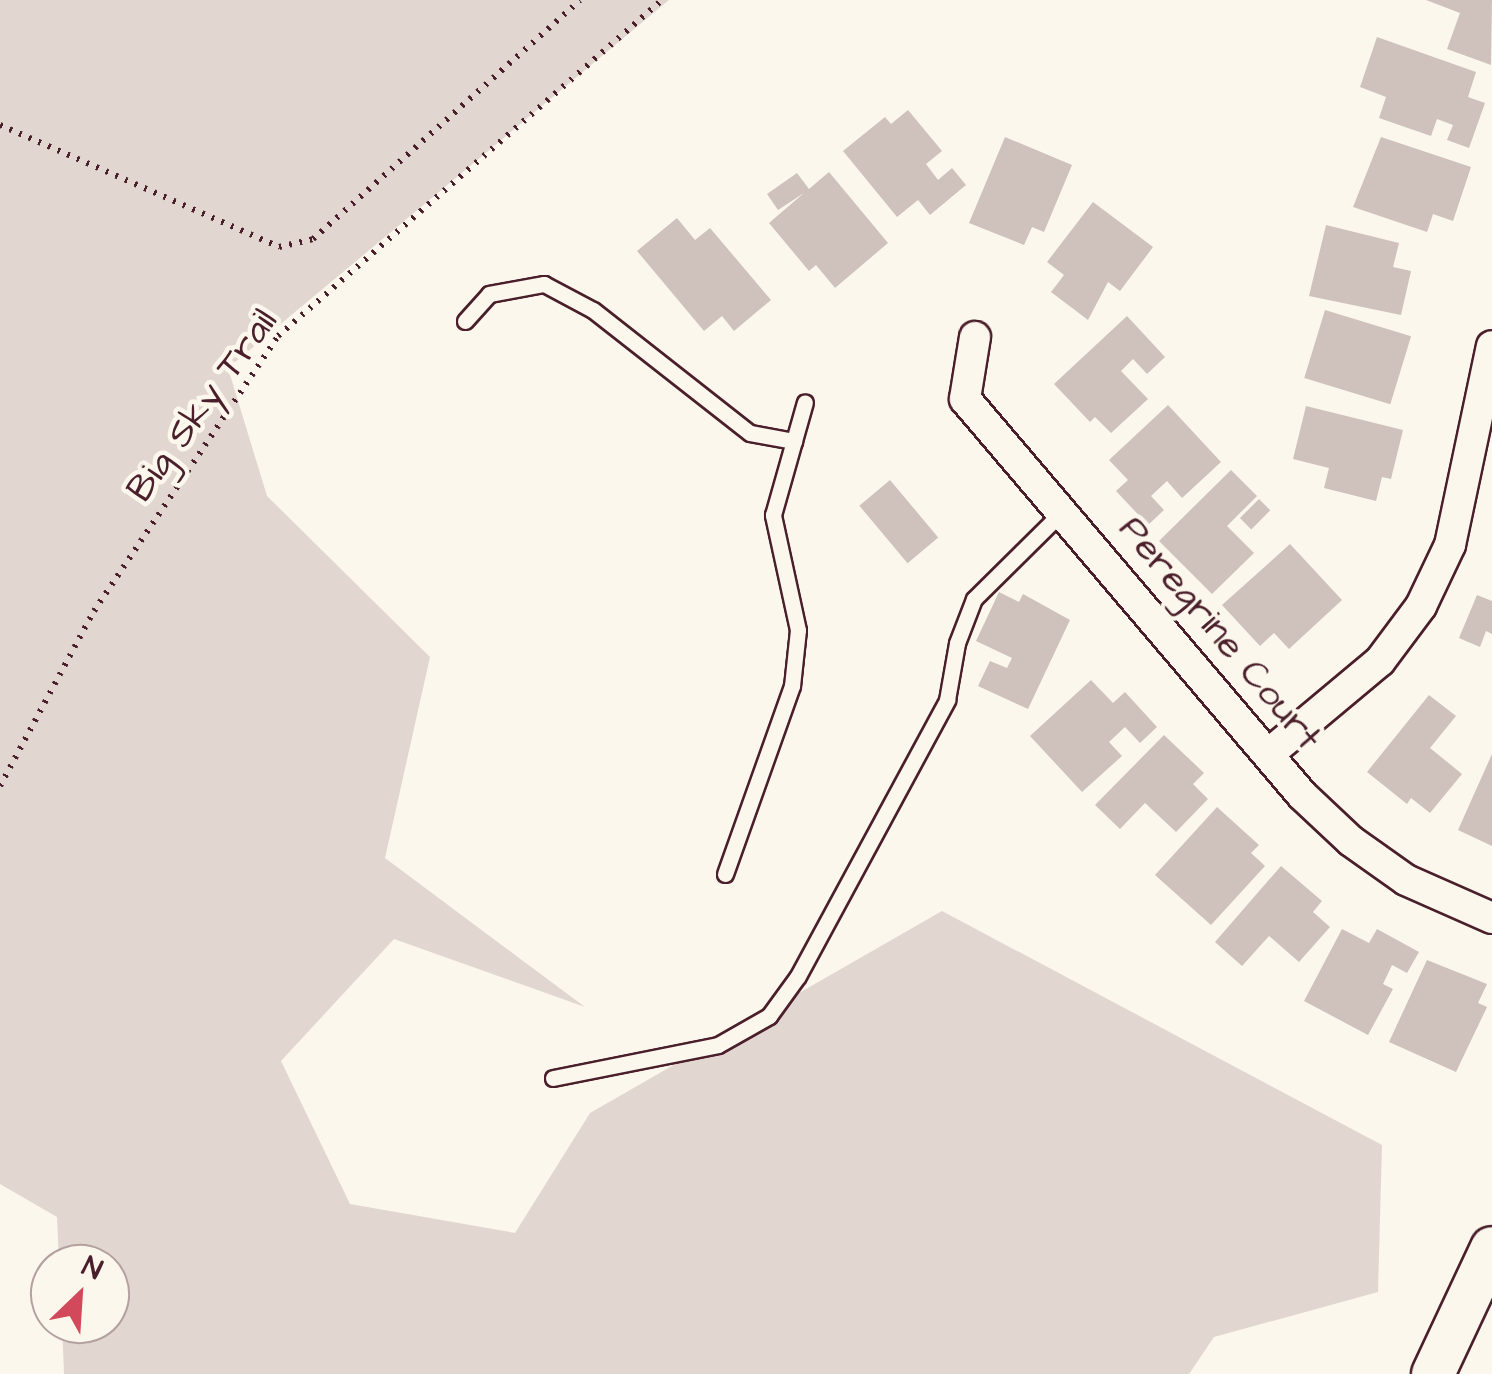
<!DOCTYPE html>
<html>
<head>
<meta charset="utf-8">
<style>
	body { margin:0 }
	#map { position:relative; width:1492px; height:1374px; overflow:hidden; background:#fbf7ec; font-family:"Architects Daughter",sans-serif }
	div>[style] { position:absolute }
	.green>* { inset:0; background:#e2d7d0 }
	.building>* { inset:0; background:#cfc2bc; transform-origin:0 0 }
	.path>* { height:6px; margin-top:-3px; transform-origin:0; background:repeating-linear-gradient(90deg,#4a1f2b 0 2.5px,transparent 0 10.5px) }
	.roads { filter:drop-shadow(2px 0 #4a1f2b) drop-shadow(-2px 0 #4a1f2b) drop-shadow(0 2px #4a1f2b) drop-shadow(0 -2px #4a1f2b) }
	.service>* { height:15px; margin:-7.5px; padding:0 7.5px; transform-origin:7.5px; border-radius:7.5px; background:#fbf7ec }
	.minor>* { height:30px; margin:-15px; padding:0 15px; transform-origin:15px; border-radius:15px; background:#fbf7ec }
	.secondary>* { height:42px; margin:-21px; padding:0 21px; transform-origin:21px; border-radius:21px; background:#fbf7ec }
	span { translate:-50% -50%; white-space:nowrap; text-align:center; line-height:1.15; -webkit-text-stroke:9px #fbf7ec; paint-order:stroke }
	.street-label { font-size:38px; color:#4a1f2b }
	.north { position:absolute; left:30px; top:1244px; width:100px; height:100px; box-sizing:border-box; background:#fbf7ec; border:2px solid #b4a19f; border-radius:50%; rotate:25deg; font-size:28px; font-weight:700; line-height:40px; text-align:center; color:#4a1f2b }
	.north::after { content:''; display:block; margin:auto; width:35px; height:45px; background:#d1495b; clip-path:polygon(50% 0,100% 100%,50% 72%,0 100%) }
</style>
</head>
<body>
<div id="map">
	<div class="green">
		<i style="clip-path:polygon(0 0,669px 0,228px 368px,267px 496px,430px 657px,385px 858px,585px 1007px,394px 939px,281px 1061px,350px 1204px,515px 1233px,590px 1113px,942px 911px,1382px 1145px,1378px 1292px,1214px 1337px,1189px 1374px,64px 1374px,62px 1324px,110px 1324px,110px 1264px,59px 1264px,57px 1217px,0 1184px)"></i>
	</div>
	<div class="building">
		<i style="clip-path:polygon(1426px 0,1492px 0,1491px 65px,1447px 49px,1460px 13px)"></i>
		<i style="clip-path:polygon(1377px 37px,1476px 72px,1468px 97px,1485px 103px,1469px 148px,1447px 140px,1453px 125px,1437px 119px,1431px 136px,1379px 118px,1386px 97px,1360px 87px)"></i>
		<i style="clip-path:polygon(908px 110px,942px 151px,926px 164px,938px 180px,952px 168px,966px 185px,930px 215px,918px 200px,897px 217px,843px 151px,885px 117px,891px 124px)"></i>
		<i style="clip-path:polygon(1005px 137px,1072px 165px,1044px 232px,1032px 227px,1024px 245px,969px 223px)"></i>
		<i style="clip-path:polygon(1381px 137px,1471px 167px,1453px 221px,1433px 214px,1427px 232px,1353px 207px)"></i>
		<i style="clip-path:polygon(829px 172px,888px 243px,835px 288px,816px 265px,809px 271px,769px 223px,804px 193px,778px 210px,767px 194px,797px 173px,809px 189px)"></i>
		<i style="clip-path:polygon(1093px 202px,1153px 247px,1120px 291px,1108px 282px,1088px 320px,1051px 292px,1064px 275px,1047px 262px)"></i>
		<i style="clip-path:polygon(677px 218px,695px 240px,710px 228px,771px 300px,734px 331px,722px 316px,704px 331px,637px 251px)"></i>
		<i style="clip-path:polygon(1326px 225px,1399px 243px,1393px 267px,1411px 271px,1401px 315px,1309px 296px)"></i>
		<i style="left:1325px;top:310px;width:90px;height:71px;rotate:17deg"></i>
		<i style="clip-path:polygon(1127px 316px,1165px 357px,1147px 374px,1133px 359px,1121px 371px,1148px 399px,1111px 433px,1095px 417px,1090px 422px,1054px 384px)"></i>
		<i style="clip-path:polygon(1168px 405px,1221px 462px,1182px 498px,1167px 481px,1151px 496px,1164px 510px,1148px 525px,1116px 491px,1128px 480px,1109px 460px)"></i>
		<i style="clip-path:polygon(1306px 406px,1403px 430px,1391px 479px,1382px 477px,1376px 501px,1324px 488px,1329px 468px,1293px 459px)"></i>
		<i style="clip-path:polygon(1231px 470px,1257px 496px,1227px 526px,1254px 553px,1212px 594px,1159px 541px)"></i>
		<i style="left:890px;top:480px;width:75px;height:40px;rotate:50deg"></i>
		<i style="left:1259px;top:499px;width:16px;height:27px;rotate:45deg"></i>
		<i style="clip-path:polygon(1290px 544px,1342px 600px,1289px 649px,1274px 633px,1260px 646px,1222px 605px)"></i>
		<i style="clip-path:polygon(999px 592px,1019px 602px,1023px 594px,1070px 620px,1028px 709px,978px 686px,990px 661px,1007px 668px,1012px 658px,976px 641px)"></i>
		<i style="clip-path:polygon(1477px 595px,1492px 601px,1492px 634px,1486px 631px,1480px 647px,1459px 638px)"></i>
		<i style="clip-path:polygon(1091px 680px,1113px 703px,1125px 692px,1157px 727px,1140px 743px,1125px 727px,1109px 742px,1122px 756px,1082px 792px,1030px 736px)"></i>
		<i style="clip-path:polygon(1429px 695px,1456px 716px,1430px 748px,1462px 774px,1430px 813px,1411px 798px,1407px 804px,1367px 772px)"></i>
		<i style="clip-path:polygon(1164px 735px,1204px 773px,1193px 784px,1208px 799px,1176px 832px,1145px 803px,1120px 829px,1095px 805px)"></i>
		<i style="clip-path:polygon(1492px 754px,1492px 846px,1458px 830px)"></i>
		<i style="clip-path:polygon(1217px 807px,1259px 845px,1251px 853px,1265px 866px,1211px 925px,1155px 875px)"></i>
		<i style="clip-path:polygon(1281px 866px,1322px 901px,1313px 912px,1330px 927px,1299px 962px,1269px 936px,1242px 966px,1215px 942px)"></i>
		<i style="clip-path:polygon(1342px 929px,1369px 943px,1377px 929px,1419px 952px,1407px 973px,1392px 965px,1383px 984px,1393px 989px,1368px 1035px,1304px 1001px)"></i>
		<i style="clip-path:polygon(1427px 960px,1487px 984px,1478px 1003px,1487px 1007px,1456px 1072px,1389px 1042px)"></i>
	</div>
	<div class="path">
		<i style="left:0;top:125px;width:305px;rotate:23.6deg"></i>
		<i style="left:279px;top:247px;width:35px;rotate:-13deg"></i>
		<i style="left:313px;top:239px;width:358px;rotate:-41.8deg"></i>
		<i style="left:0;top:786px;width:199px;rotate:-61.8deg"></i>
		<i style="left:94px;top:611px;width:331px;rotate:-56.2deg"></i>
		<i style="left:278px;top:336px;width:510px;rotate:-41.19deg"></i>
	</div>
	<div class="roads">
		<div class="service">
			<i style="left:465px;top:321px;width:36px;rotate:-48deg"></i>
			<i style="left:489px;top:294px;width:56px;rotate:-10.3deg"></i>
			<i style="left:544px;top:284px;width:55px;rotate:28deg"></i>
			<i style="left:593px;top:310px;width:199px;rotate:38.1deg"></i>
			<i style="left:750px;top:433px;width:45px;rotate:10.3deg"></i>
			<i style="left:725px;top:874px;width:200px;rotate:-70.4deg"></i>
			<i style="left:792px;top:686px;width:56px;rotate:-83.9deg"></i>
			<i style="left:798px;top:630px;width:118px;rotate:-102.3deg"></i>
			<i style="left:773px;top:515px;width:117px;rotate:-74.2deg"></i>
			<i style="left:553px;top:1078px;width:168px;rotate:-11.3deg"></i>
			<i style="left:718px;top:1045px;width:59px;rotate:-29.6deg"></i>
			<i style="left:769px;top:1016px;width:49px;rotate:-54.1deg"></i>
			<i style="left:798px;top:976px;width:314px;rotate:-61.6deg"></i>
			<i style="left:947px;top:700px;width:58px;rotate:-80deg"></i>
			<i style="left:957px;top:643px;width:47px;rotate:-68.9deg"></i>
			<i style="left:974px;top:599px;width:124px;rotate:-44.7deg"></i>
		</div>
		<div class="minor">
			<i style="left:975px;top:337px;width:63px;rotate:99.2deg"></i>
			<i style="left:965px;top:399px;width:520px;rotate:49.6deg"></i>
			<i style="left:1302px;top:795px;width:67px;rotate:43.2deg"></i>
			<i style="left:1351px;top:841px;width:67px;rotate:35.3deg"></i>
			<i style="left:1406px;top:880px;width:94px;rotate:23.8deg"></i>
			<i style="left:1271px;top:752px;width:142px;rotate:-39.9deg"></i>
			<i style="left:1380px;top:661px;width:69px;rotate:-53.3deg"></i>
			<i style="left:1421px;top:606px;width:68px;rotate:-64.6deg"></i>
			<i style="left:1450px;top:545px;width:203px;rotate:-78.1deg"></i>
		</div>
		<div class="secondary">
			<i style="left:1433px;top:1374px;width:139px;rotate:-64.9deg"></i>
		</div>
	</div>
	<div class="street-label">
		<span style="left:203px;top:406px;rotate:-54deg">Big Sky Trail</span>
		<span style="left:1219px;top:634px;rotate:50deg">Peregrine Court</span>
	</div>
	<div class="north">N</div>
</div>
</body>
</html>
